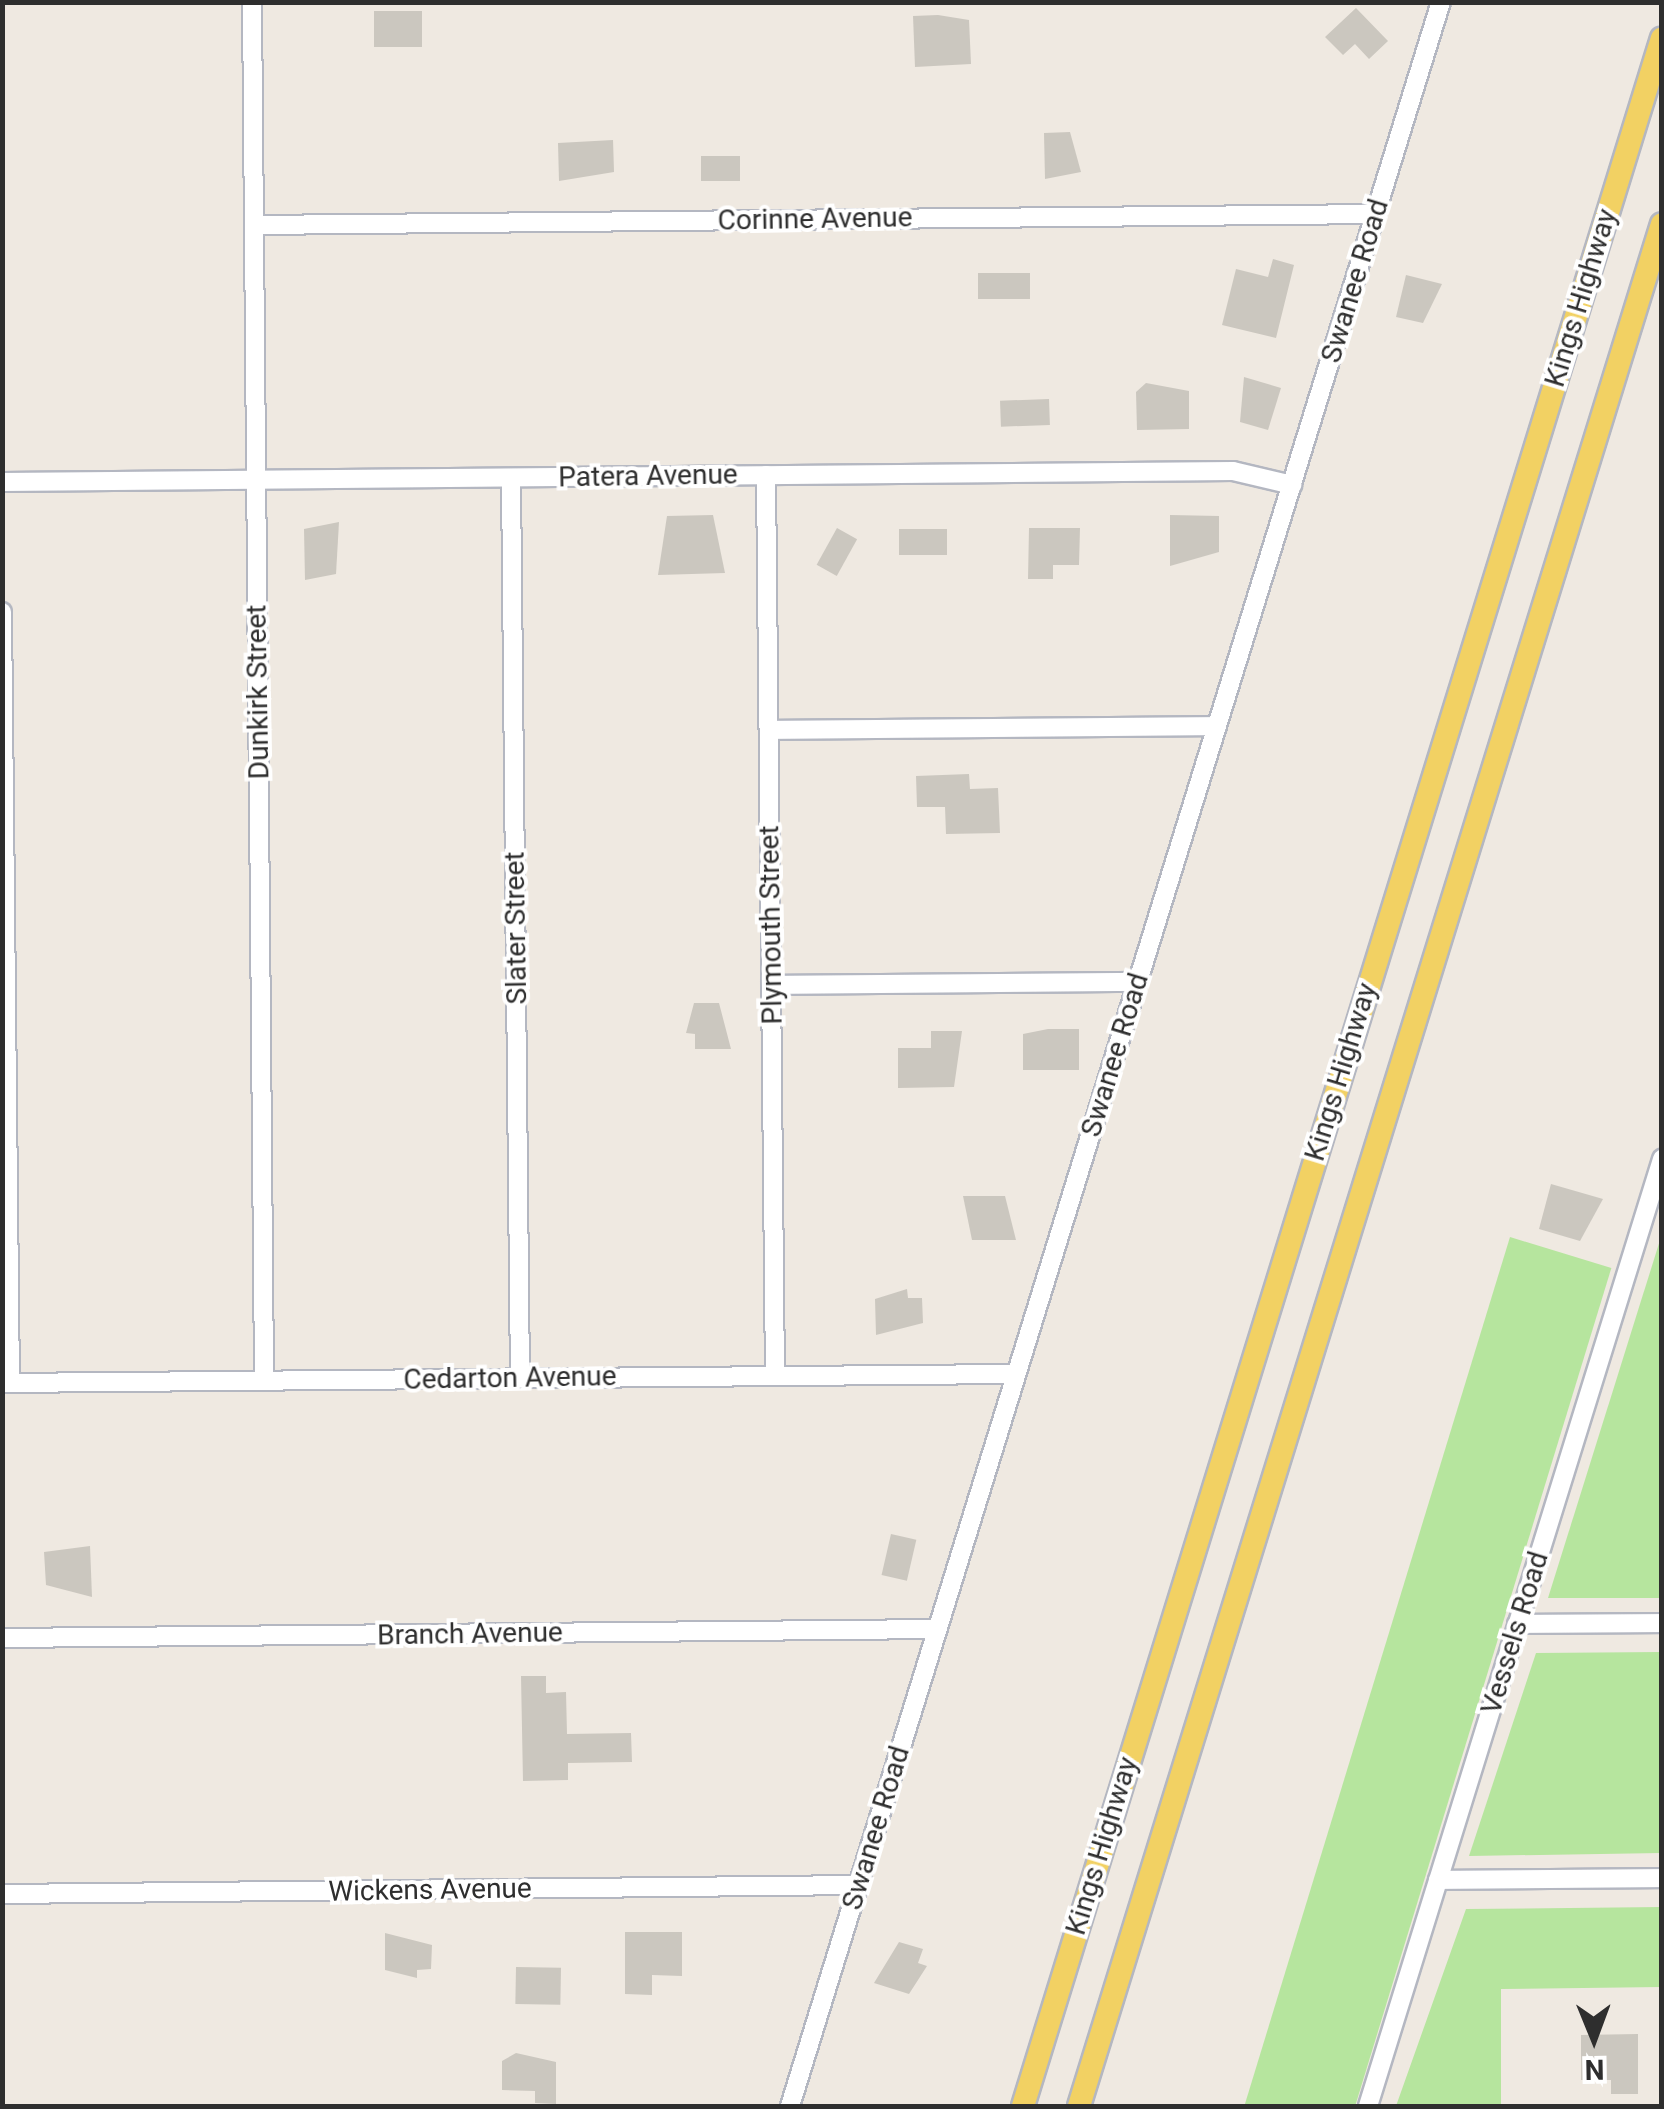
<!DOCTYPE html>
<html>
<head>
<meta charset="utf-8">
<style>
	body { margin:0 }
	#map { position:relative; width:1664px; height:2109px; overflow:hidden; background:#efe9e1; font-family:Roboto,sans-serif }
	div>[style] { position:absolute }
	.green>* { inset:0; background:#b6e59e; transform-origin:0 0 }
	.building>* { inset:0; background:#cbc7bf; transform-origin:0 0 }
	.roads { filter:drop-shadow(2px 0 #b4b7c1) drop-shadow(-2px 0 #b4b7c1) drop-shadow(0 2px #b4b7c1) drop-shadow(0 -2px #b4b7c1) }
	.minor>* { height:18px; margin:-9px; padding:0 9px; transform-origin:9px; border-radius:9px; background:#fff }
	.major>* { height:22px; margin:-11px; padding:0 11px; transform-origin:11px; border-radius:11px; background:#f2d163 }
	span { translate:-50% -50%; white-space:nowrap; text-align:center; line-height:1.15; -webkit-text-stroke:8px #fff; paint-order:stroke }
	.street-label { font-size:28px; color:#2e2e2e }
	.frame { position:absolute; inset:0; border:5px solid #2e2e2e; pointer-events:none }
	.north { position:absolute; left:1544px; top:1989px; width:100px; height:100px; -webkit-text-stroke:8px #fff; paint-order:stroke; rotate:179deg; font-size:28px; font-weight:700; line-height:40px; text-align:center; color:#2e2e2e }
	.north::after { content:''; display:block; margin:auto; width:35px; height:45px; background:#2e2e2e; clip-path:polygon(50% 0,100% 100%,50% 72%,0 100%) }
</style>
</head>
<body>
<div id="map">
	<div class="green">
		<i style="left:1510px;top:1237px;width:106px;height:910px;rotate:17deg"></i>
		<i style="clip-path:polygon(1661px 1237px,1661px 1598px,1548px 1598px)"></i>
		<i style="clip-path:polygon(1661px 1652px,1661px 1853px,1469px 1856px,1536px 1653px)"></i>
		<i style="clip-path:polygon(1661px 1907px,1661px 1987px,1501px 1989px,1501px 2106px,1396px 2106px,1466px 1909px)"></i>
	</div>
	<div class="building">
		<i style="clip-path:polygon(1356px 8px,1388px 41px,1369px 59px,1355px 44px,1343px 55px,1325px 37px)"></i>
		<i style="left:374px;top:11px;width:48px;height:36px"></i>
		<i style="clip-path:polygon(938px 15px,969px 20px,971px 64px,915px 67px,913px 16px)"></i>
		<i style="clip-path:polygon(1070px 132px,1081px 172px,1045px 179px,1044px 133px)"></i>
		<i style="clip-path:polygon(613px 140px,614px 172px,559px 181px,558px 143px)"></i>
		<i style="left:701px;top:156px;width:39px;height:25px"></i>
		<i style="clip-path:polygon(1273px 259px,1294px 265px,1276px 338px,1222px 325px,1236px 269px,1268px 277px)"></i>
		<i style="left:978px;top:273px;width:52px;height:26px"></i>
		<i style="clip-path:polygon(1406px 275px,1442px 284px,1423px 323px,1396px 317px)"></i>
		<i style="clip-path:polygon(1244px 377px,1281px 388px,1268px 430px,1240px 422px)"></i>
		<i style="clip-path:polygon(1146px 383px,1189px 391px,1189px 429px,1137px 430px,1136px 392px)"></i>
		<i style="left:1049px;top:399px;width:26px;height:49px;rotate:88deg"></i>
		<i style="clip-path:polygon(713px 515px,725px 573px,658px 575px,667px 516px)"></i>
		<i style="clip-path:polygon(1170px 515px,1219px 516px,1219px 552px,1170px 566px)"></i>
		<i style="clip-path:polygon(339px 522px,336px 574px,305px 580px,304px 529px)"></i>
		<i style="left:837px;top:528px;width:23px;height:42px;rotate:29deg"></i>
		<i style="clip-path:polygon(1029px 528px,1080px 528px,1079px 565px,1053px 565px,1053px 579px,1028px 579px)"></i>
		<i style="left:899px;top:529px;width:48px;height:26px"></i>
		<i style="clip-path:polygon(969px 774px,970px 789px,998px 788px,1000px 833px,946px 834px,945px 807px,917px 807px,916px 776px)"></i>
		<i style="clip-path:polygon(694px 1003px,719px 1003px,731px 1049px,695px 1049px,695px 1034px,686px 1033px)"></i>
		<i style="clip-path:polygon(1048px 1029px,1079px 1029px,1079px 1070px,1023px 1070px,1023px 1034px)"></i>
		<i style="clip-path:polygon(931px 1031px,962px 1031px,954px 1087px,898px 1088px,898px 1048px,931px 1048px)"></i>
		<i style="clip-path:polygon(1551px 1184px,1603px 1199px,1580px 1241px,1539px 1229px)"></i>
		<i style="clip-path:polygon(963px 1196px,1005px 1196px,1016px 1240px,972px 1240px)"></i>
		<i style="clip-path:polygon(907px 1289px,908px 1298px,922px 1298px,923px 1323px,876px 1335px,875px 1299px)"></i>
		<i style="left:891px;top:1534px;width:26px;height:42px;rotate:13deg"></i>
		<i style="clip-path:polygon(90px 1546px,92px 1597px,46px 1585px,44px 1552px)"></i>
		<i style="clip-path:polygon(521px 1676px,546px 1676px,546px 1693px,566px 1692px,567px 1734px,631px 1733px,632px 1762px,568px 1763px,568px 1780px,523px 1781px)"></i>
		<i style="clip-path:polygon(625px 1932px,682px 1932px,682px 1976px,652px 1975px,652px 1995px,625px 1994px)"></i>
		<i style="clip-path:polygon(385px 1933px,432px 1945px,431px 1969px,417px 1970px,417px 1978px,385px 1970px)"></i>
		<i style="clip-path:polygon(899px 1942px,923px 1949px,918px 1963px,927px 1966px,909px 1994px,874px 1983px)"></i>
		<i style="left:516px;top:1967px;width:45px;height:37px;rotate:1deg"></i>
		<i style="clip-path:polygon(1638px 2034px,1638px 2094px,1611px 2094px,1611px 2080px,1581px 2080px,1581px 2035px)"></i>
		<i style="clip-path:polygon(516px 2053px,556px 2062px,556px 2104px,535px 2103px,535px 2091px,502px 2090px,502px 2061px)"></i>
	</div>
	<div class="roads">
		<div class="minor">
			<i style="left:252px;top:2px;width:1379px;rotate:89.5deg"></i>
			<i style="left:254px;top:225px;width:1122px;rotate:-0.56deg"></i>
			<i style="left:766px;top:475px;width:901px;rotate:89.43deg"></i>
			<i style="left:511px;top:478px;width:900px;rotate:89.43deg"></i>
			<i style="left:2px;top:482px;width:1231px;rotate:-0.51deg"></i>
			<i style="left:1233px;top:471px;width:61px;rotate:13.3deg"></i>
			<i style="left:2px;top:612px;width:771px;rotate:89.41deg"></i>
			<i style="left:769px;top:730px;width:448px;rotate:-0.5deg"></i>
			<i style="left:771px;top:985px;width:367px;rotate:-0.5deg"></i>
			<i style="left:2px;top:1383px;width:1014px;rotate:-0.51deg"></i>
			<i style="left:1517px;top:1624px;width:145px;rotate:-0.4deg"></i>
			<i style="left:2px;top:1638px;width:935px;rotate:-0.55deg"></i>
			<i style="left:1438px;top:1880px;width:224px;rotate:-0.5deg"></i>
			<i style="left:2px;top:1894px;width:856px;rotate:-0.6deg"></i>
			<i style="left:790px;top:2106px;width:2202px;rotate:-72.81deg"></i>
			<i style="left:1368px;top:2106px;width:992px;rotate:-72.75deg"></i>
		</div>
		<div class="major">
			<i style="left:1023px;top:2106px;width:2164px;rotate:-72.83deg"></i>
			<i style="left:1079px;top:2106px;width:1970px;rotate:-72.79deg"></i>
		</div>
	</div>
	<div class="street-label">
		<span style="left:815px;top:219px;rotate:-1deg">Corinne Avenue</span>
		<span style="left:1355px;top:281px;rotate:-73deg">Swanee Road</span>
		<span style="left:1581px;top:298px;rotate:-73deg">Kings Highway</span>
		<span style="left:648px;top:476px;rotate:-1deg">Patera Avenue</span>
		<span style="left:258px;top:692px;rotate:-91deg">Dunkirk Street</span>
		<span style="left:771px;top:925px;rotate:-91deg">Plymouth Street</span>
		<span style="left:516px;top:928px;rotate:-91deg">Slater Street</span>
		<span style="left:1115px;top:1055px;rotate:-73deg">Swanee Road</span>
		<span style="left:1341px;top:1072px;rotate:-73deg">Kings Highway</span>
		<span style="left:510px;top:1378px;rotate:-1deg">Cedarton Avenue</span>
		<span style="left:1515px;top:1633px;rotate:-73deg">Vessels Road</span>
		<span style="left:470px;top:1634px;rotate:-1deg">Branch Avenue</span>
		<span style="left:876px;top:1828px;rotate:-73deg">Swanee Road</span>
		<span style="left:1102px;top:1846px;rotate:-73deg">Kings Highway</span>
		<span style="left:430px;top:1890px;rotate:-1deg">Wickens Avenue</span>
	</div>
	<div class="frame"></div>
	<div class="north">N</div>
</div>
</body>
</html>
